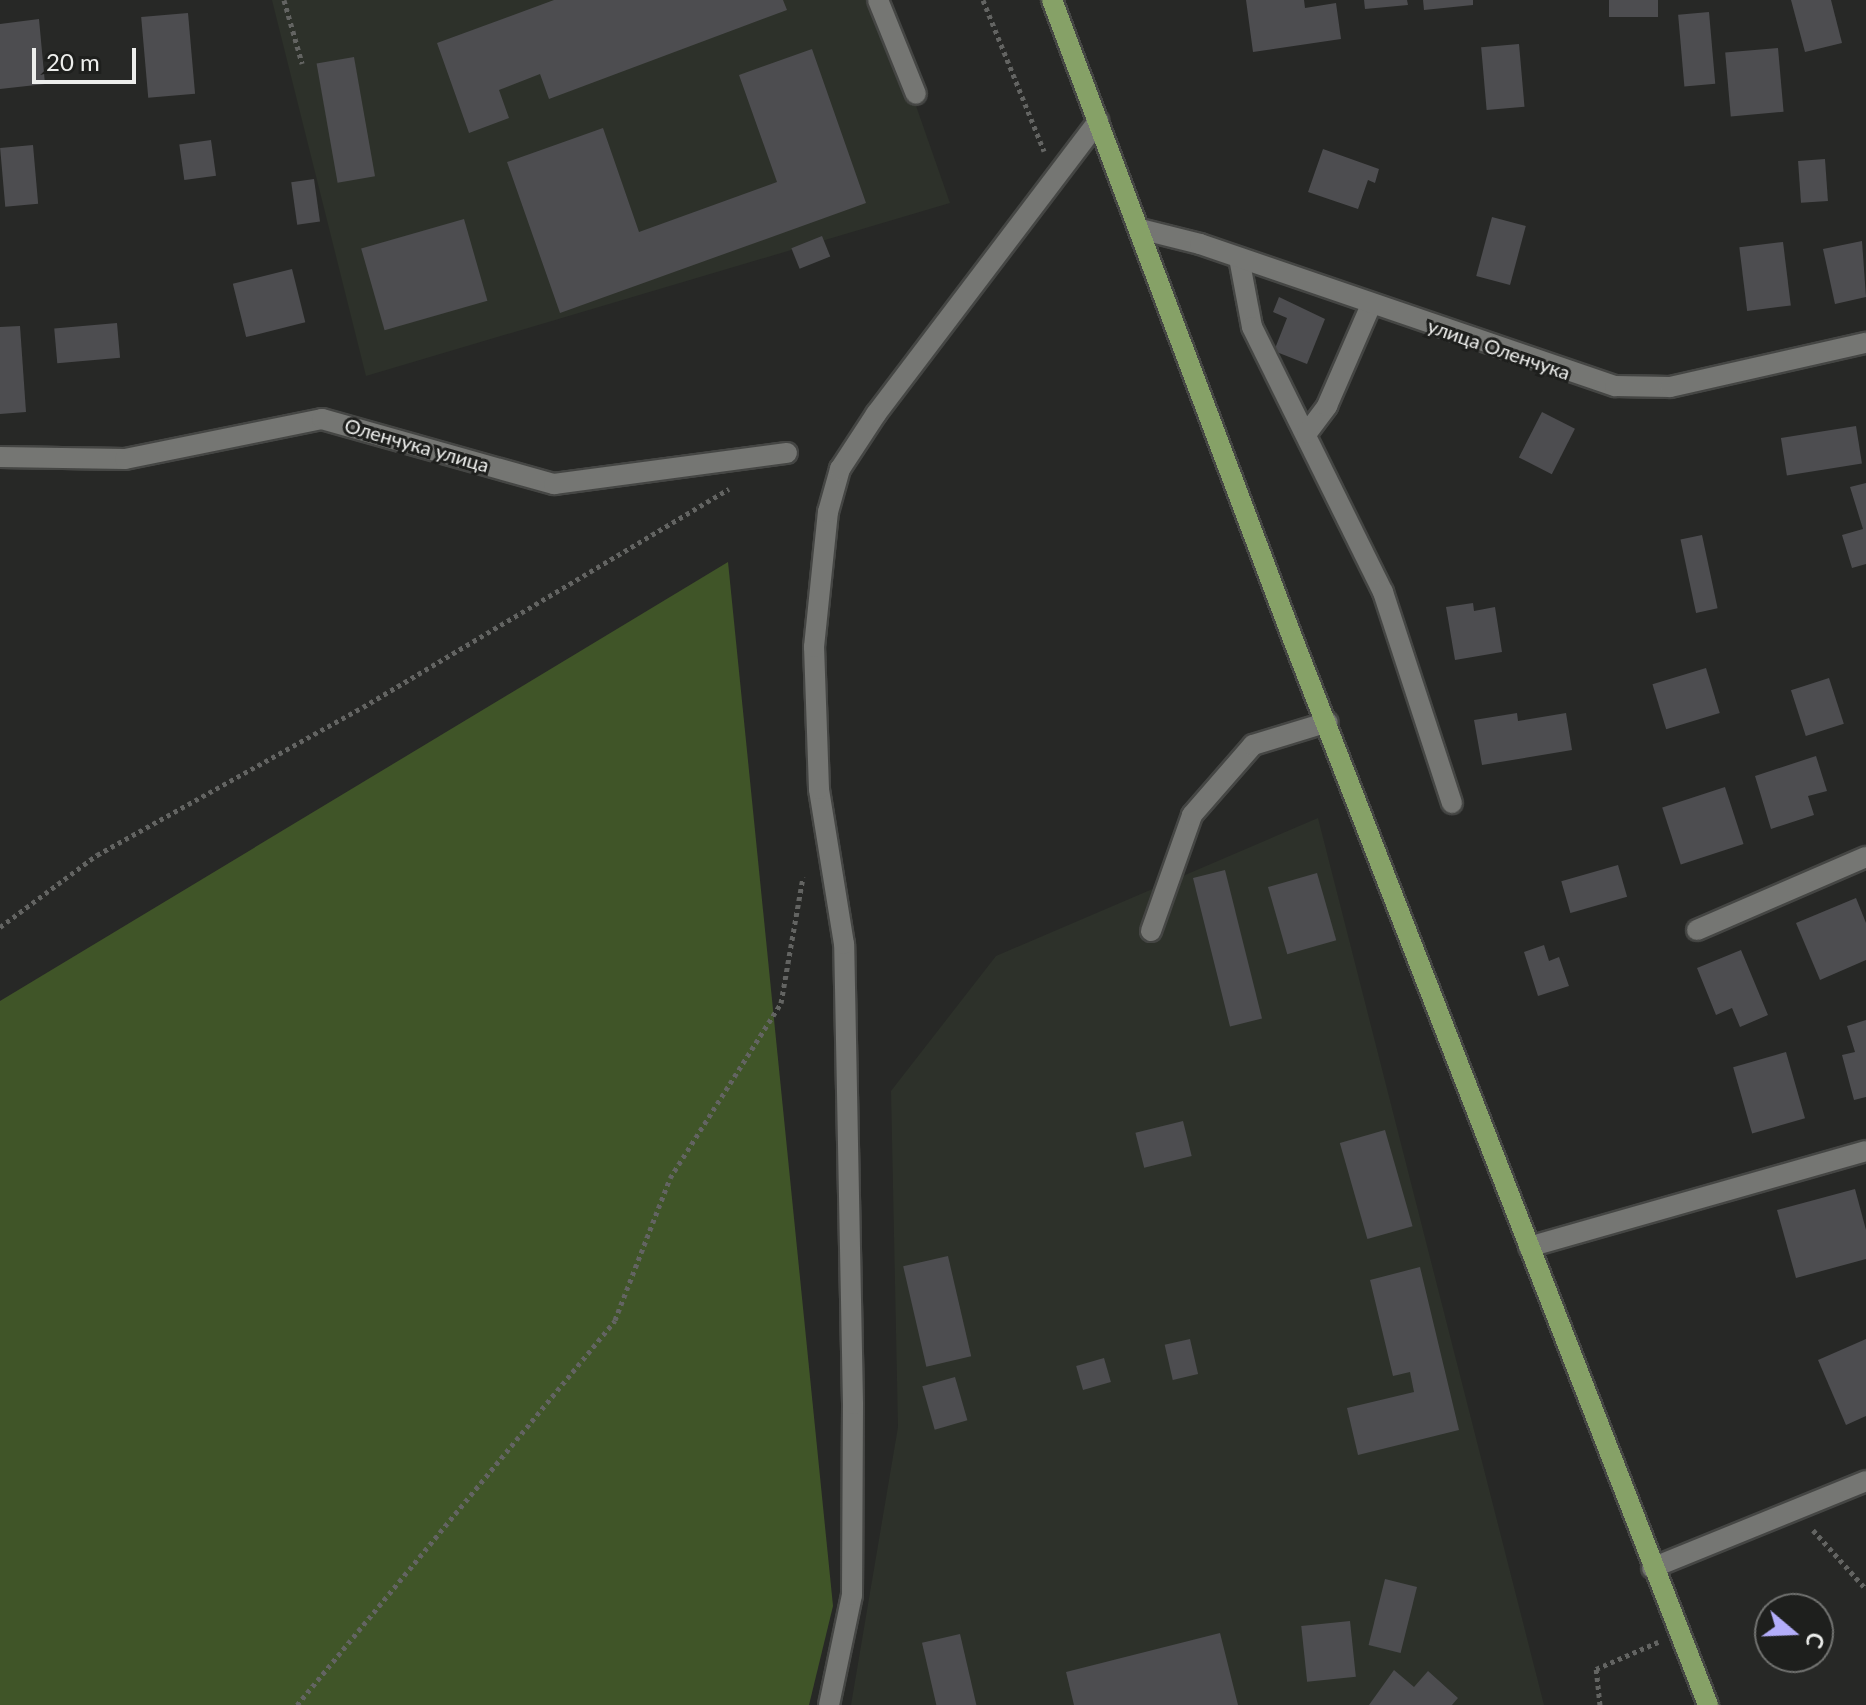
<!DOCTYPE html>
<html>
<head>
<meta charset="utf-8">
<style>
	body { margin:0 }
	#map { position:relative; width:1866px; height:1705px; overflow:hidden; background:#272826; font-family:Lato,sans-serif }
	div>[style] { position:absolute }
	.built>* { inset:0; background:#2d312a }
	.forest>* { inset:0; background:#405528 }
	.building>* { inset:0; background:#4d4d50; transform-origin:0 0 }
	.path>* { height:5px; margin-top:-2.5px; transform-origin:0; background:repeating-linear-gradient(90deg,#636462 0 4px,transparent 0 8px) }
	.roads { filter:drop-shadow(2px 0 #454644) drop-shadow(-2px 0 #454644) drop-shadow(0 2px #454644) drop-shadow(0 -2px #454644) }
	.lane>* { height:20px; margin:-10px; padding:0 10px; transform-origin:10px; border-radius:10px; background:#757673 }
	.street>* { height:20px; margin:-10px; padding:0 10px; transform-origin:10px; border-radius:10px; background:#757673 }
	.primary>* { height:20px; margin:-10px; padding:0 10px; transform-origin:10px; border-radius:10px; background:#86a167 }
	span { translate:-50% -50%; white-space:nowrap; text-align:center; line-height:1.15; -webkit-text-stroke:6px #1e1f1d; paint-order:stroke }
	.street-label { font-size:20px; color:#edeeec }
	.north { position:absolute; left:1754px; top:1593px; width:80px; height:80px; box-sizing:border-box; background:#1e1f1d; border:2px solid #717270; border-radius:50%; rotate:109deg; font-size:22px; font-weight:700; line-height:32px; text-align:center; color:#edeeec }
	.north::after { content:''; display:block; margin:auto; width:28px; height:36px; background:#b3adf9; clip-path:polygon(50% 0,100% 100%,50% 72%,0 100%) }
	.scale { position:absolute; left:32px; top:48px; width:104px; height:36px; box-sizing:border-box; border:4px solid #edeeec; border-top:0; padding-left:10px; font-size:24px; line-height:28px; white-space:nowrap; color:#edeeec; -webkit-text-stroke:6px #1e1f1d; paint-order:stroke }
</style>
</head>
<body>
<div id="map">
	<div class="built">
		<i style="clip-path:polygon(272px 0,879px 0,950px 203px,366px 376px)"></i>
		<i style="clip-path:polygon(1318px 818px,1544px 1705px,851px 1705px,898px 1427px,891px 1091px,996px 956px)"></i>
	</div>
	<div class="forest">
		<i style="clip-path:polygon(728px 562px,833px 1606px,809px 1705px,0 1705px,0 1001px)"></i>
	</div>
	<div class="building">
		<i style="clip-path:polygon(554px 0,783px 0,787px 10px,549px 99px,540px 74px,499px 90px,509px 118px,469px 133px,437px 43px)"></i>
		<i style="clip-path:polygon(1246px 0,1304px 0,1305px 8px,1336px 3px,1341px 39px,1253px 52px)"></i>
		<i style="clip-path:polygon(1364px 0,1407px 0,1408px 5px,1365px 9px)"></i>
		<i style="clip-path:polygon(1423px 0,1473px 0,1473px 5px,1424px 10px)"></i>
		<i style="left:1609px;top:0;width:49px;height:17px"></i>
		<i style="clip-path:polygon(1791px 0,1831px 0,1842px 43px,1805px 52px)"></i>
		<i style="left:1709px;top:12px;width:72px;height:31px;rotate:85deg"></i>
		<i style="left:188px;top:13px;width:81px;height:47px;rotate:85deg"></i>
		<i style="clip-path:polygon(39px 19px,45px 84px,0 89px,0 24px)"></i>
		<i style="left:1519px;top:44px;width:63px;height:38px;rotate:85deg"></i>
		<i style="left:1778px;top:48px;width:64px;height:53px;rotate:85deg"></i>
		<i style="clip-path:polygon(812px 49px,866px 203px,560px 313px,507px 162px,603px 128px,639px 232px,777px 182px,739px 75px)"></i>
		<i style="left:354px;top:57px;width:121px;height:38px;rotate:80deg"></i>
		<i style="left:211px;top:140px;width:36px;height:32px;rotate:82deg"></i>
		<i style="left:33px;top:145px;width:59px;height:33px;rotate:85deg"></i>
		<i style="clip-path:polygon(1323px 149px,1379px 169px,1375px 183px,1368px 180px,1358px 209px,1308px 192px)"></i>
		<i style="left:1825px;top:159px;width:42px;height:27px;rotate:86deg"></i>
		<i style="left:314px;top:179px;width:43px;height:23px;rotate:82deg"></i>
		<i style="left:1492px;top:217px;width:35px;height:61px;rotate:15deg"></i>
		<i style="left:464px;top:219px;width:85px;height:107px;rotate:74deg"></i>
		<i style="left:822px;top:236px;width:22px;height:33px;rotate:68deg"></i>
		<i style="clip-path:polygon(1862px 241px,1866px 297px,1835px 304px,1823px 249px)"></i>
		<i style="left:1783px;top:242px;width:64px;height:44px;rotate:83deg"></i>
		<i style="left:292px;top:269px;width:55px;height:61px;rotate:76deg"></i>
		<i style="clip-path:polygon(1279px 297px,1325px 319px,1307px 364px,1274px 351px,1287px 318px,1273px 312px)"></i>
		<i style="left:117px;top:323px;width:35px;height:63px;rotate:85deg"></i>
		<i style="clip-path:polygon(20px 326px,26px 412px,0 414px,0 327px)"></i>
		<i style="left:1542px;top:412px;width:37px;height:51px;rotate:27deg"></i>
		<i style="left:1856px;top:426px;width:38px;height:76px;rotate:81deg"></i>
		<i style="clip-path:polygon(1866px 483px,1866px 564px,1852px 568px,1842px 535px,1863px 529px,1850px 487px)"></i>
		<i style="left:1702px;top:535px;width:75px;height:22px;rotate:78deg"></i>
		<i style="clip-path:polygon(1473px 603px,1474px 611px,1495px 607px,1502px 652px,1455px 660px,1446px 607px)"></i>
		<i style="left:1706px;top:668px;width:47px;height:56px;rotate:73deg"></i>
		<i style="left:1829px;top:678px;width:48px;height:40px;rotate:72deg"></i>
		<i style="clip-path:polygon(1517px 713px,1518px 721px,1566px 713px,1572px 750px,1482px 765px,1474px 720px)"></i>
		<i style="clip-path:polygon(1816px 756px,1827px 791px,1808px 796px,1814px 815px,1771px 829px,1755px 776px)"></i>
		<i style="left:1725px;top:787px;width:60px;height:66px;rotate:72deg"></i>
		<i style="left:1618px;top:865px;width:33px;height:59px;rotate:74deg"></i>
		<i style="left:1225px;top:870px;width:153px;height:33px;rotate:76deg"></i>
		<i style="left:1317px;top:873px;width:70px;height:51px;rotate:74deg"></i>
		<i style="clip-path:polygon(1856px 898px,1866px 923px,1866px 960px,1820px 980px,1796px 923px)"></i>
		<i style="clip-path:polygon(1544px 945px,1549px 961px,1559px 957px,1569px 986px,1538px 996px,1524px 952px)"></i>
		<i style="clip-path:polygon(1741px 950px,1768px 1015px,1740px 1027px,1732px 1008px,1716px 1015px,1697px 968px)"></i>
		<i style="clip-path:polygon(1866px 1020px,1866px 1097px,1854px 1100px,1842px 1055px,1855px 1052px,1847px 1026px)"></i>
		<i style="left:1786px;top:1052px;width:69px;height:55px;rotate:74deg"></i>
		<i style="left:1183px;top:1121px;width:36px;height:49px;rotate:76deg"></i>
		<i style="left:1385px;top:1130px;width:100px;height:47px;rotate:74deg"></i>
		<i style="clip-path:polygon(1855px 1189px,1866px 1230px,1866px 1259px,1796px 1278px,1777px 1210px)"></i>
		<i style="left:948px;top:1256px;width:103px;height:46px;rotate:77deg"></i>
		<i style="clip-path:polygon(1420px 1267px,1459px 1430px,1358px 1455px,1347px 1408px,1414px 1392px,1410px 1372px,1393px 1376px,1370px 1280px)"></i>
		<i style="left:1190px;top:1339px;width:36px;height:26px;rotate:77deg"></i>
		<i style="clip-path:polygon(1866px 1339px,1866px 1416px,1846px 1425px,1818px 1360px)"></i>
		<i style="left:1104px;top:1358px;width:25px;height:29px;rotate:74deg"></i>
		<i style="left:955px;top:1377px;width:45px;height:34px;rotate:74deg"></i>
		<i style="left:1385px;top:1579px;width:33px;height:68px;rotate:14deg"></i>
		<i style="left:1350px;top:1621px;width:56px;height:49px;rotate:84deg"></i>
		<i style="clip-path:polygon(1220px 1633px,1238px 1705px,1074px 1705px,1066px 1672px)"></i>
		<i style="left:960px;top:1634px;width:73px;height:39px;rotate:77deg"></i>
		<i style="clip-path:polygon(1394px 1670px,1414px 1687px,1428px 1671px,1458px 1698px,1452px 1705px,1369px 1705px)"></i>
	</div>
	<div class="path">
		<i style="left:284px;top:0;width:66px;rotate:74.1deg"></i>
		<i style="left:983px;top:0;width:163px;rotate:68deg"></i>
		<i style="left:0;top:927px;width:121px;rotate:-36.6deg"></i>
		<i style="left:97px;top:855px;width:304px;rotate:-29.1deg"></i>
		<i style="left:363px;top:707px;width:426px;rotate:-30.8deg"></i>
		<i style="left:1813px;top:1530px;width:79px;rotate:48.1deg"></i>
		<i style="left:297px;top:1705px;width:499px;rotate:-50.4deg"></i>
		<i style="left:615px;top:1320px;width:152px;rotate:-68.8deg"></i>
		<i style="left:670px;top:1178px;width:207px;rotate:-57.6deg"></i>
		<i style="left:781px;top:1003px;width:128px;rotate:-80.1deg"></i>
		<i style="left:1600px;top:1705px;width:36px;rotate:-96deg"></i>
		<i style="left:1596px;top:1669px;width:68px;rotate:-23.5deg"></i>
	</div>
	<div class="roads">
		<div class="lane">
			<i style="left:878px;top:0;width:101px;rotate:68deg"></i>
			<i style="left:1239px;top:258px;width:70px;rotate:79.3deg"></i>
			<i style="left:1252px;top:327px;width:296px;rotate:63.7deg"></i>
			<i style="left:1383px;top:592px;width:222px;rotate:71.9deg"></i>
			<i style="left:1307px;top:433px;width:34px;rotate:-53deg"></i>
			<i style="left:1327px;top:406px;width:110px;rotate:-66.5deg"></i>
			<i style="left:0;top:457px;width:125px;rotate:0.9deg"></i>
			<i style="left:125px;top:459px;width:201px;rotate:-11.5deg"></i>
			<i style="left:322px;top:419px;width:241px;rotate:15.7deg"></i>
			<i style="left:554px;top:484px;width:235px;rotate:-7.6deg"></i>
			<i style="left:1697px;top:930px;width:184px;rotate:-23.4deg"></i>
			<i style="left:1151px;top:931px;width:123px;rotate:-70.5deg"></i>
			<i style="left:1192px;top:815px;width:93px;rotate:-48.9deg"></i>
			<i style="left:1253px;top:745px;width:78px;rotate:-17deg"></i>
		</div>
		<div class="street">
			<i style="left:1140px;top:229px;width:62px;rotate:14deg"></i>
			<i style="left:1200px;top:244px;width:439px;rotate:18.9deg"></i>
			<i style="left:1615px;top:386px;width:55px;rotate:1deg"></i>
			<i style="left:1670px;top:387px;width:201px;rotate:-12.7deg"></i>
			<i style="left:1529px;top:1247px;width:350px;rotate:-15.9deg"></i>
			<i style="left:1652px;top:1568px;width:231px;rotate:-22.1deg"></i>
			<i style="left:829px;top:1705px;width:112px;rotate:-78.2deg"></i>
			<i style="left:852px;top:1595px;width:191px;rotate:-89.7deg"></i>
			<i style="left:853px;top:1404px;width:460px;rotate:-91.1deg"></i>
			<i style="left:844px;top:944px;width:157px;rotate:-99.2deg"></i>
			<i style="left:819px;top:789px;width:142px;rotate:-92deg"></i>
			<i style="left:814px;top:647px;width:136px;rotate:-84.1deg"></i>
			<i style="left:828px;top:512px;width:45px;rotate:-74.4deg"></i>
			<i style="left:840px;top:469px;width:66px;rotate:-56.8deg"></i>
			<i style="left:876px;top:414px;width:368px;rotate:-52.8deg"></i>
		</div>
		<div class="primary">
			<i style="left:1052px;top:0;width:686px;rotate:69.35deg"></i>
			<i style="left:1294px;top:642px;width:1141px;rotate:68.72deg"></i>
		</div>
	</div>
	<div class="street-label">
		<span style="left:1499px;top:349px;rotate:19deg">улица Оленчука</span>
		<span style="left:417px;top:445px;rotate:16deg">Оленчука улица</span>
	</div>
	<div class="north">С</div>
	<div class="scale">20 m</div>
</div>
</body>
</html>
